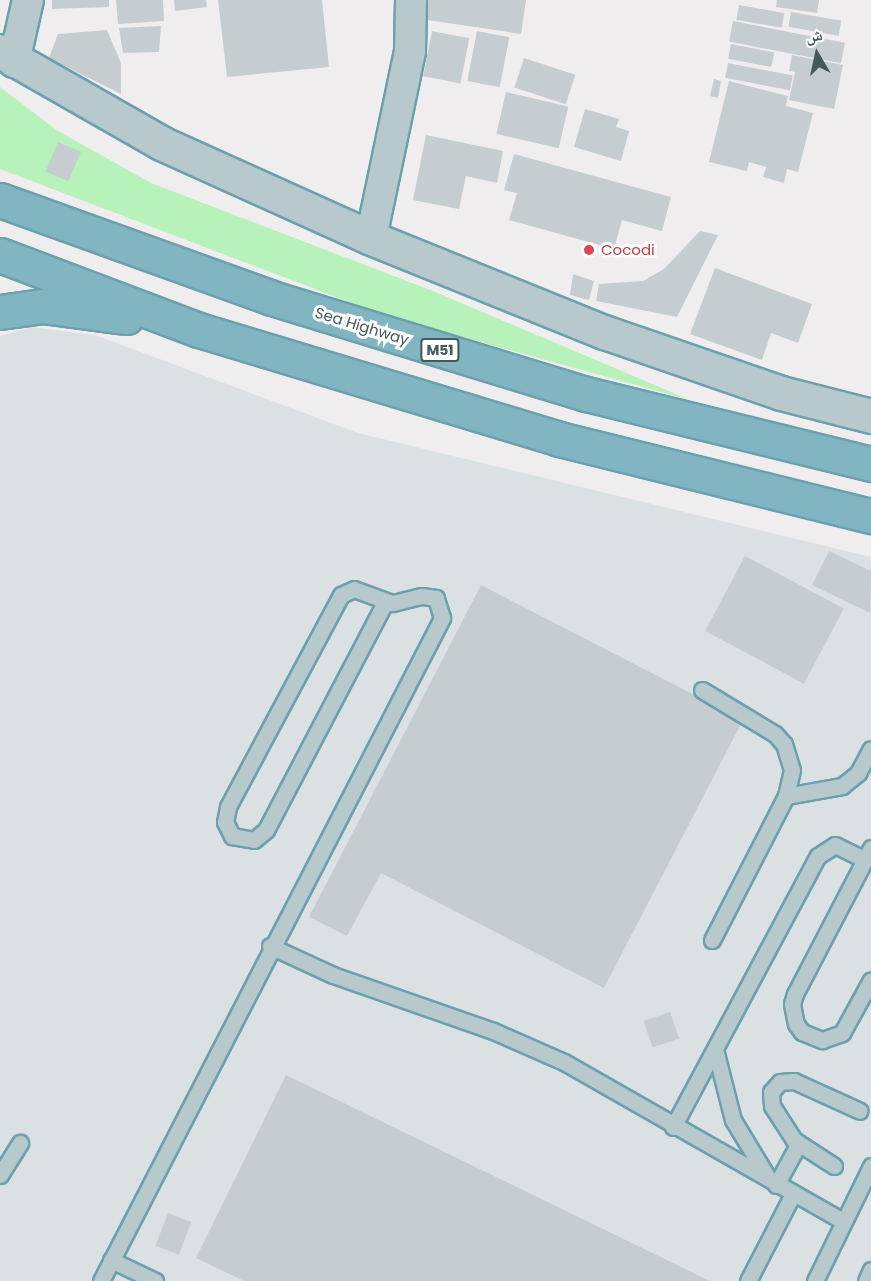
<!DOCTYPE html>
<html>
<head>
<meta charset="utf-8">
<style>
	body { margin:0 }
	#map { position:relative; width:871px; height:1281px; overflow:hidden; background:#f0edee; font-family:Poppins,"Noto Naskh Arabic",sans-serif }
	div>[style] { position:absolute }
	.airport>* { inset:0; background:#dbe1e3 }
	.green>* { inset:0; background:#b7f2ba }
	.building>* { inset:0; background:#c6cdd1; transform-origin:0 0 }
	.roads { filter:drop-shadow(2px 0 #6ba0ad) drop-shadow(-2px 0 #6ba0ad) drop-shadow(0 2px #6ba0ad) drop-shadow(0 -2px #6ba0ad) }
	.service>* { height:15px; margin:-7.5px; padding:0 7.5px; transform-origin:7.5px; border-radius:7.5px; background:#b7c9cc }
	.minor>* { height:30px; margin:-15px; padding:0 15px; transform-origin:15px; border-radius:15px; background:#b7c9cc }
	.tertiary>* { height:33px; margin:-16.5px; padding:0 16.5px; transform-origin:16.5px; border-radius:16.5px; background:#b7c9cc }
	.motorway>* { height:33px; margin:-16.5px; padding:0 16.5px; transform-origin:16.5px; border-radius:16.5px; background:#80b5c1 }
	.dots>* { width:16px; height:16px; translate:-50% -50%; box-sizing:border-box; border:3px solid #fff; border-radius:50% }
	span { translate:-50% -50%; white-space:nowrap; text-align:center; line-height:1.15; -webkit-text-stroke:6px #fff; paint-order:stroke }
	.shield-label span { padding:2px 4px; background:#fff; border:2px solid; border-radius:4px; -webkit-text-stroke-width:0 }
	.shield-label { font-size:14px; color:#44595c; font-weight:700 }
	.health-label { font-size:15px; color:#be3a42 }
	.left { translate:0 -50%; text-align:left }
	.street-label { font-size:15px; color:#44595c }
	.north { position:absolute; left:787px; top:24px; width:60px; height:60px; -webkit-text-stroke:4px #fff; paint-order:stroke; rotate:351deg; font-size:16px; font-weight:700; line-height:24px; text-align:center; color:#44595c }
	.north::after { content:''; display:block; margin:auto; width:21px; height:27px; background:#44595c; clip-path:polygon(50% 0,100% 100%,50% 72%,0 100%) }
</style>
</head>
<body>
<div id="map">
	<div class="airport">
		<i style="clip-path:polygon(31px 327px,95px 335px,358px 433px,871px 557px,871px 1281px,0 1281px,0 336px)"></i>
	</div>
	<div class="green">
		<i style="clip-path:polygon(0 87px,58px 131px,151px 183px,433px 291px,690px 400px,383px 315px,0 169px)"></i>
	</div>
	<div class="building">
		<i style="clip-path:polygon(52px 0,109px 0,109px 7px,52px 9px)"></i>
		<i style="clip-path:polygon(116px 0,163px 0,164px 21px,118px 24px)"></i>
		<i style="clip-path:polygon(174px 0,206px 0,207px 7px,175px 11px)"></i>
		<i style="clip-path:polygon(218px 0,322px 0,329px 67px,227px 77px)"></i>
		<i style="clip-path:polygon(424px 0,526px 0,521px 34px,421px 19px)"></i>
		<i style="clip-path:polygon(777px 0,819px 0,817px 13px,776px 7px)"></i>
		<i style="left:739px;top:5px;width:46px;height:15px;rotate:10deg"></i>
		<i style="left:791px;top:12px;width:51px;height:15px;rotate:10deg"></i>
		<i style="left:733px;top:21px;width:114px;height:21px;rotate:11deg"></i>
		<i style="clip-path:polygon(161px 26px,159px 52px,123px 53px,119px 28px)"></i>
		<i style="clip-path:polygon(107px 30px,121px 63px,121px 94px,49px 58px,58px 34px)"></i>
		<i style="left:432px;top:31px;width:38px;height:46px;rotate:11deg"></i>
		<i style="left:477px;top:31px;width:33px;height:51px;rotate:11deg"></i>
		<i style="left:731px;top:44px;width:44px;height:15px;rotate:11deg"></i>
		<i style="clip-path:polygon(792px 55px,843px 65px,834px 109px,789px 100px,795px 72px,789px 71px)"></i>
		<i style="left:524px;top:58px;width:54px;height:31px;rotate:18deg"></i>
		<i style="left:728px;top:63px;width:66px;height:15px;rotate:11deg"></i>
		<i style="clip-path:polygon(714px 79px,721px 81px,718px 98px,710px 96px)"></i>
		<i style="clip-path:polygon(729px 81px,788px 96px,786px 106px,813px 113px,798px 172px,787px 169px,784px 183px,763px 177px,766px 167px,749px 162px,747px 171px,709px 162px)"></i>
		<i style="left:506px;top:92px;width:64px;height:43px;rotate:13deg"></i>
		<i style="clip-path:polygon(585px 109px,619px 119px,616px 127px,629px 131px,621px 161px,574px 147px)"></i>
		<i style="clip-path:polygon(426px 135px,503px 151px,497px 183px,466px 176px,459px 209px,413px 200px)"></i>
		<i style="left:58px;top:142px;width:25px;height:32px;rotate:23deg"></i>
		<i style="clip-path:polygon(514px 154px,671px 197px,662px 231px,622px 220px,614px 249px,509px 220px,517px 193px,504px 190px)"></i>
		<i style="clip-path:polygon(700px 231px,718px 235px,677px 317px,596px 301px,599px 284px,643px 281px,664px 269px)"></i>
		<i style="clip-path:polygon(715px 268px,812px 304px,798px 343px,771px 333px,762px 360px,690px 334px)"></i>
		<i style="clip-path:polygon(573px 274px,594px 281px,589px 300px,570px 295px)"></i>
		<i style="clip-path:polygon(829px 551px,871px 571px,870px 613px,812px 585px)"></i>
		<i style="left:745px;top:556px;width:112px;height:85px;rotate:28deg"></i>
		<i style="clip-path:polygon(481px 585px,743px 720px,604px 988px,381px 873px,347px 936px,309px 917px)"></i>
		<i style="left:670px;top:1012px;width:28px;height:28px;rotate:71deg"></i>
		<i style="clip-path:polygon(286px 1075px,710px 1281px,244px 1281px,196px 1258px)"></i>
		<i style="left:168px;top:1213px;width:25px;height:35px;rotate:21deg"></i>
	</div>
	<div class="roads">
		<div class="service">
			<i style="left:702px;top:690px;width:85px;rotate:31.1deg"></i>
			<i style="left:775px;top:734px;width:13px;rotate:48deg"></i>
			<i style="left:784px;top:744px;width:27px;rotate:73deg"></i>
			<i style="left:792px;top:770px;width:27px;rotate:103deg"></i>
			<i style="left:786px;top:796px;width:162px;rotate:117.2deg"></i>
			<i style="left:786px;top:796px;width:57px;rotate:-10.1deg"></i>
			<i style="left:842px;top:786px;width:21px;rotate:-39deg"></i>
			<i style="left:858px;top:773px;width:27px;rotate:-62deg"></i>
			<i style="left:871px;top:848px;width:165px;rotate:117.5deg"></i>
			<i style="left:795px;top:994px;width:10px;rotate:107deg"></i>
			<i style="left:792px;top:1004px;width:20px;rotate:79deg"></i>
			<i style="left:796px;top:1024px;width:10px;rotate:53deg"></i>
			<i style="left:802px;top:1032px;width:22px;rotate:22deg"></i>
			<i style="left:822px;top:1040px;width:21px;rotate:-19deg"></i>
			<i style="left:842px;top:1033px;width:60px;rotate:-61.3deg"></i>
			<i style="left:270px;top:946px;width:69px;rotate:24.7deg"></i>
			<i style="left:333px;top:975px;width:170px;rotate:19.3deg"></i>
			<i style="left:493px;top:1031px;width:77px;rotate:23.6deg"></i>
			<i style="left:564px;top:1062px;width:322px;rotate:29.7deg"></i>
			<i style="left:715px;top:1049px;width:73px;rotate:75.8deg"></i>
			<i style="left:733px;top:1120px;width:68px;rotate:58.9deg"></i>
			<i style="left:673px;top:1127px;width:307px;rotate:-61.9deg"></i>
			<i style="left:818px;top:856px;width:20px;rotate:-33deg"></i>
			<i style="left:835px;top:845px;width:32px;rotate:26deg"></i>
			<i style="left:834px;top:1166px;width:48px;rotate:-147deg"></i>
			<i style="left:794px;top:1140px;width:40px;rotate:-122.9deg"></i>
			<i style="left:772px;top:1106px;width:14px;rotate:-94deg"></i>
			<i style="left:771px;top:1092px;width:13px;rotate:-48deg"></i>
			<i style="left:780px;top:1082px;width:14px;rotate:-4deg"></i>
			<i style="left:794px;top:1081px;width:72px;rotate:24.4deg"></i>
			<i style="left:0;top:1175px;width:38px;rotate:-58deg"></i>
			<i style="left:776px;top:1185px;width:46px;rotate:-61.2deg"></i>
			<i style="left:111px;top:1260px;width:49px;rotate:25.5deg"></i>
			<i style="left:101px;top:1281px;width:746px;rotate:-62.78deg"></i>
			<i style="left:442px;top:618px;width:21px;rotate:-107deg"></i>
			<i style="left:436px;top:598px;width:15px;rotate:-172deg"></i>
			<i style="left:421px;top:596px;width:30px;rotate:166deg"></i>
			<i style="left:392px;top:603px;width:40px;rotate:-159.8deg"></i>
			<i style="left:354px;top:589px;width:14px;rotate:155deg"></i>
			<i style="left:341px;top:595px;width:240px;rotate:118.1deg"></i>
			<i style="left:228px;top:807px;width:15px;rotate:101deg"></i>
			<i style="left:225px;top:822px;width:16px;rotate:63deg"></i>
			<i style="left:232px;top:836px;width:22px;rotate:10deg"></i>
			<i style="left:254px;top:840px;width:16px;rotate:-40deg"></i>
			<i style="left:266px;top:830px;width:257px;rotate:-62.4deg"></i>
			<i style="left:748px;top:1281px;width:98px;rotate:-62.7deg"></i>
			<i style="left:815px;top:1281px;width:128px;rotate:-64deg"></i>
			<i style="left:866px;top:1281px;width:12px;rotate:-66deg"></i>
		</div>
		<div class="minor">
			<i style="left:14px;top:62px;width:64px;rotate:-77.3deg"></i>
			<i style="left:371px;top:238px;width:190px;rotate:-78.2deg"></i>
			<i style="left:410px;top:52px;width:52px;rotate:-88.9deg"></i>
		</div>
		<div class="tertiary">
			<i style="left:0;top:51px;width:185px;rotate:29.7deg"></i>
			<i style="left:161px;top:143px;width:230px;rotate:24.3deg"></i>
			<i style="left:371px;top:238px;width:251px;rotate:22deg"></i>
			<i style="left:604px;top:332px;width:187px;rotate:19deg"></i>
			<i style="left:781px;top:393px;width:93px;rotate:14.3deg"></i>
		</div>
		<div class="motorway">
			<i style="left:0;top:200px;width:289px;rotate:19.8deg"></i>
			<i style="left:272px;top:298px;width:328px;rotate:17deg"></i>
			<i style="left:586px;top:394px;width:293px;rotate:13.8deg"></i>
			<i style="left:0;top:255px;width:213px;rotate:20.7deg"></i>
			<i style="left:199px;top:330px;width:376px;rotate:16.8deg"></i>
			<i style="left:559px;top:439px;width:321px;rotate:13.9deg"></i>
			<i style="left:0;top:312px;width:42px;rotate:-8.1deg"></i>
			<i style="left:42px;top:306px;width:85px;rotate:7.5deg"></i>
		</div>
	</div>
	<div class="dots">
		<i style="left:589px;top:250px;background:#e0444e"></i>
	</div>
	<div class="shield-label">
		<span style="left:440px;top:350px">M51</span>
	</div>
	<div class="health-label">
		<span class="left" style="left:601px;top:250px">Cocodi</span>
	</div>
	<div class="street-label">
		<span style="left:362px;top:326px;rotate:17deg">Sea Highway</span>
	</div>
	<div class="north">ش</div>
</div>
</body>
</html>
